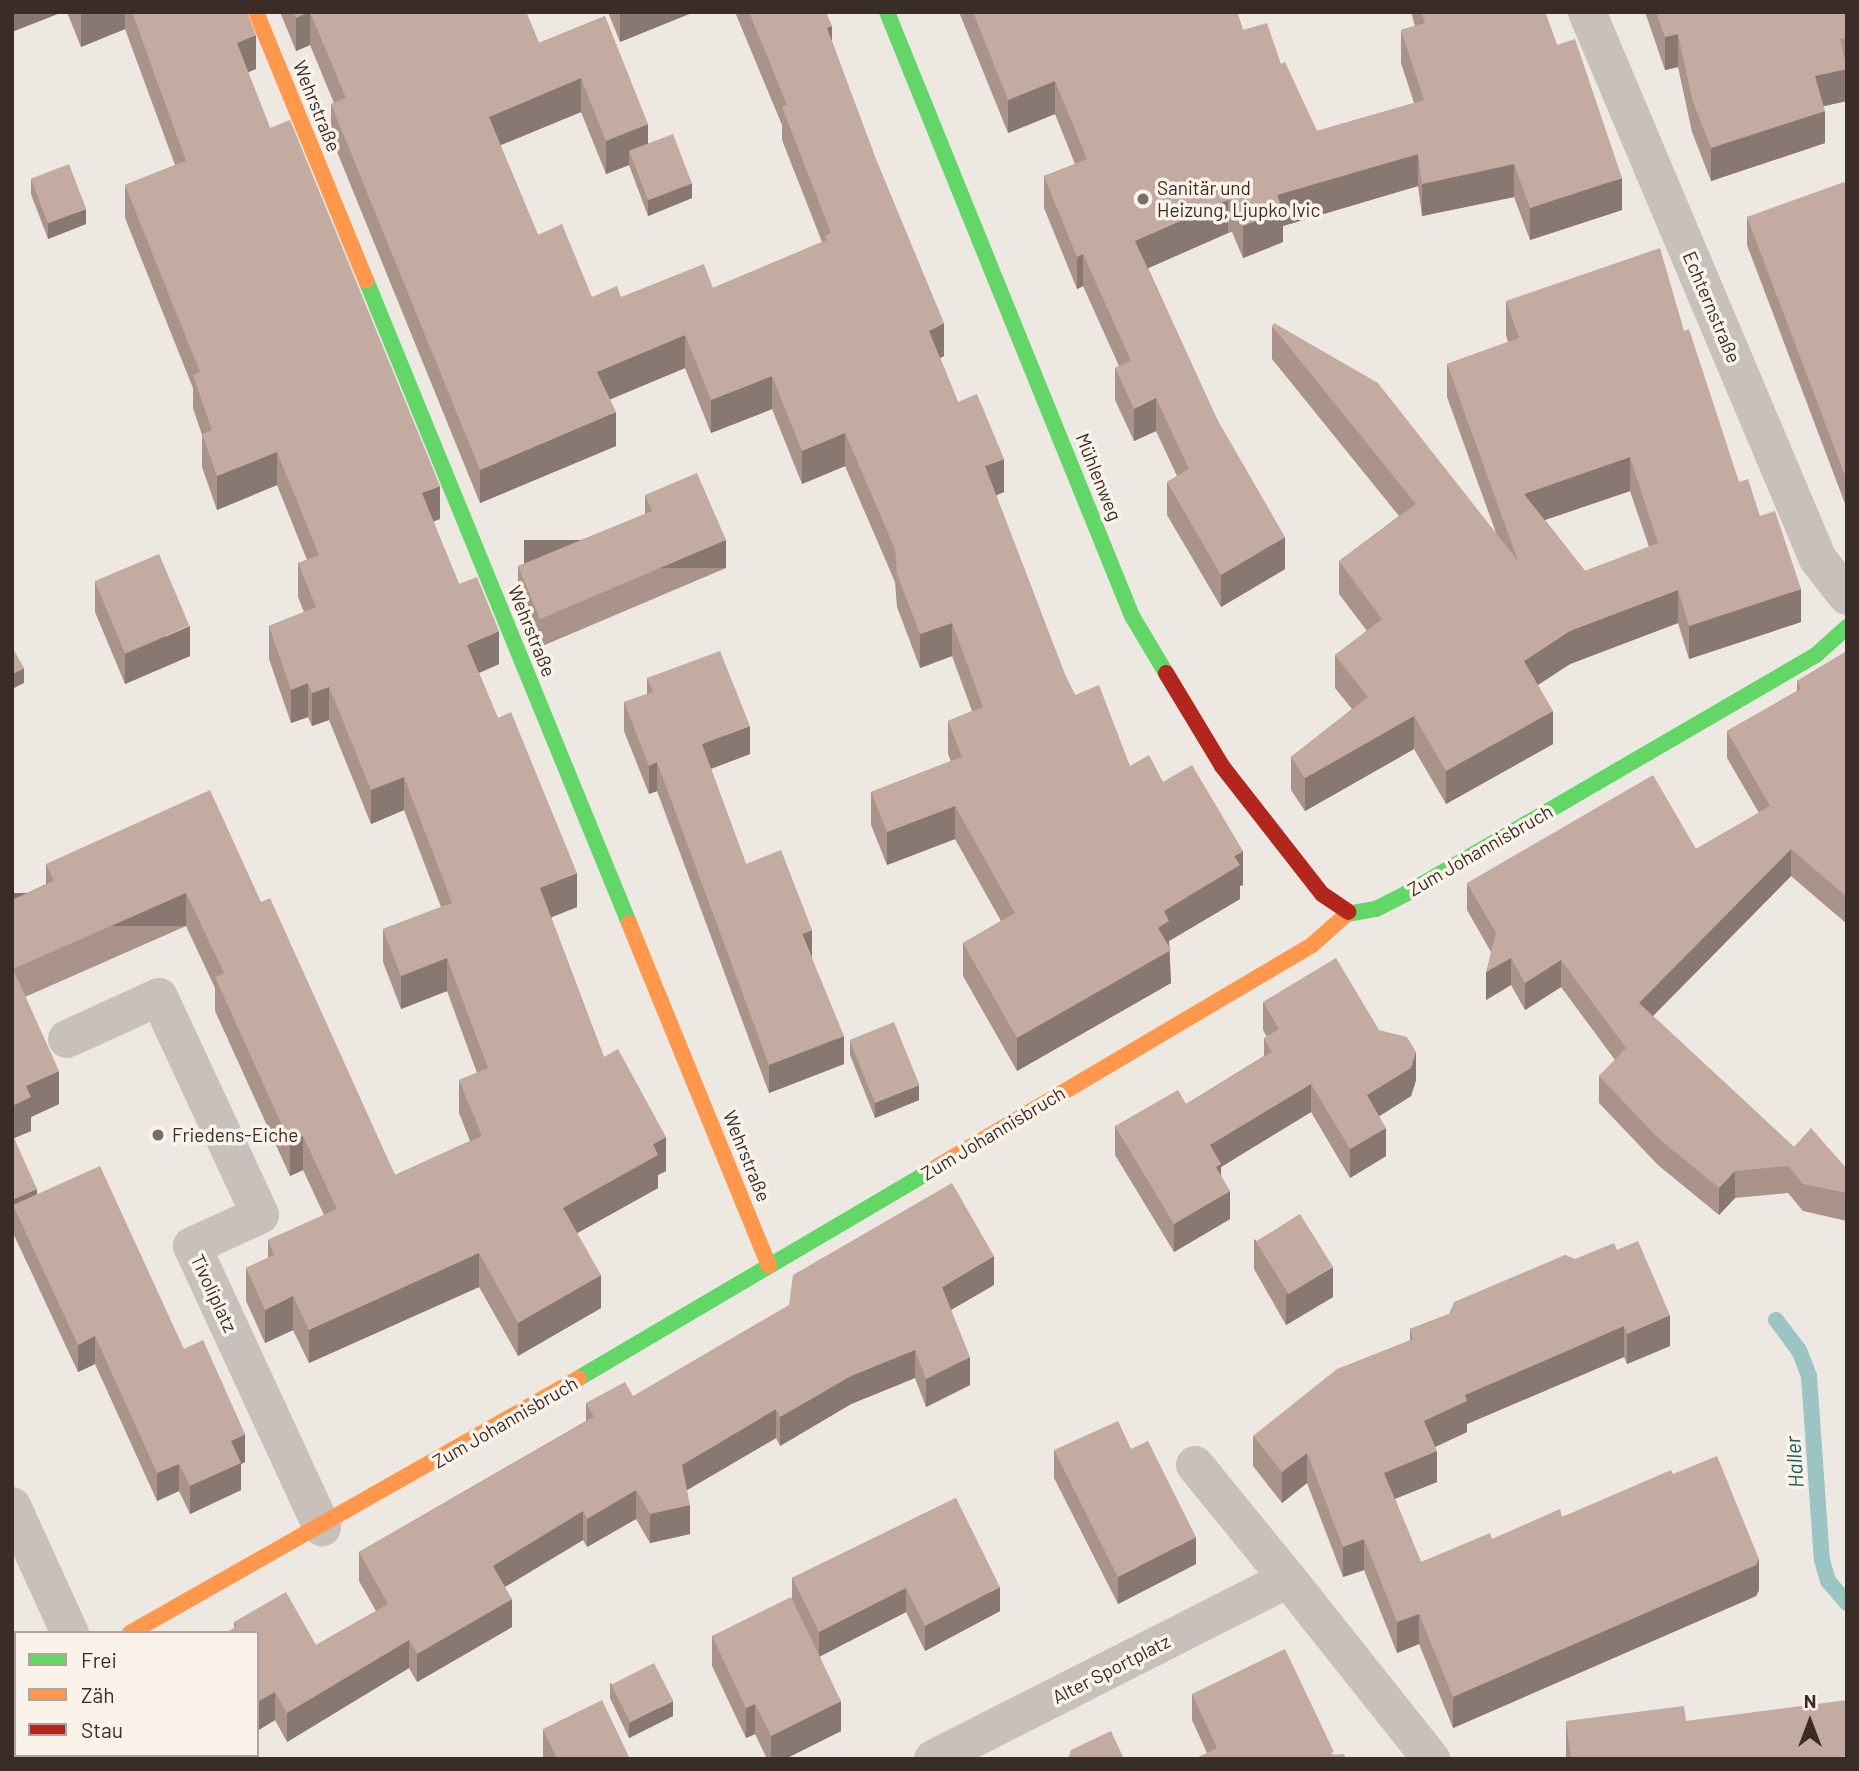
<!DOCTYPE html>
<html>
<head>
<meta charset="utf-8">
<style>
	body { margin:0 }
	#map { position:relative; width:1859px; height:1771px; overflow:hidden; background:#eee8e2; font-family:Barlow,sans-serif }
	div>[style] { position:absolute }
	.stream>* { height:16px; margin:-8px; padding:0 8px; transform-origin:8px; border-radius:8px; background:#9cc4c2 }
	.street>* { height:38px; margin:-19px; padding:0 19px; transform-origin:19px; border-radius:19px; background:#c8c0bb }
	.fast>* { height:16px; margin:-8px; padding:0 8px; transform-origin:8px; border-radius:8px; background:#63d668 }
	.slow>* { height:16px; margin:-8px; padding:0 8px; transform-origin:8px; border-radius:8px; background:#ff974d }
	.jam>* { height:16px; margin:-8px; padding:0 8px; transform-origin:8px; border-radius:8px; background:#b3261e }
	.wall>* { inset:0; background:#a9938b }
	.shaded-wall>* { inset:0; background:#897871; transform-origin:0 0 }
	.building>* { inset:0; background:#c4aba2; transform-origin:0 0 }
	.dots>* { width:19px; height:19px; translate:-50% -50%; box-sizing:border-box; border:4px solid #fbf3ea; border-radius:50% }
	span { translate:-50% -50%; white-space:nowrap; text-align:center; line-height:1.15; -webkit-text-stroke:7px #fbf3ea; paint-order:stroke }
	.street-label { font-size:19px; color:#3a2d28 }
	.poi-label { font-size:19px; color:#3a2d28 }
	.left { translate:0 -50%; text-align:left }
	.water-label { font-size:21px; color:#195d5f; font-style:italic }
	.frame { position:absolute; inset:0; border:14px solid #3a2d28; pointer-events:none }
	.legend { position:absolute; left:14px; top:1631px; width:245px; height:126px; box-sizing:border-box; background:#fbf3ea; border:2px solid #aea49c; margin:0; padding:9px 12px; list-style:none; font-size:21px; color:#3a2d28 }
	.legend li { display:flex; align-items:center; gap:14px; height:35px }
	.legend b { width:35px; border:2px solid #aea49c }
	.north { position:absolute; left:1775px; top:1687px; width:70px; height:70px; -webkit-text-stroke:5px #fbf3ea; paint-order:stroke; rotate:0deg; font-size:19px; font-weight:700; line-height:28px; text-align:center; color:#3a2d28 }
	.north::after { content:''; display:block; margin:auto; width:24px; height:32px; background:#3a2d28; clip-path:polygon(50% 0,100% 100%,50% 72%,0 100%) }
</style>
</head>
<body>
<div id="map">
	<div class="stream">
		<i style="left:1776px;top:1320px;width:38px;rotate:53deg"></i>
		<i style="left:1799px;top:1350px;width:28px;rotate:69deg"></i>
		<i style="left:1809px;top:1376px;width:184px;rotate:86deg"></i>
		<i style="left:1822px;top:1560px;width:22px;rotate:74deg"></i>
		<i style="left:1828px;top:1581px;width:29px;rotate:49deg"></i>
	</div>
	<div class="street">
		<i style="left:1587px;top:12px;width:594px;rotate:67.11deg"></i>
		<i style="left:1818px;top:559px;width:47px;rotate:51.9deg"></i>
		<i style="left:67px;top:1039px;width:101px;rotate:-24.5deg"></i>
		<i style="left:159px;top:997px;width:240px;rotate:65.1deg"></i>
		<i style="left:260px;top:1215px;width:75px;rotate:155.5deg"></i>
		<i style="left:192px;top:1246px;width:310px;rotate:65.2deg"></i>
		<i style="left:1195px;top:1465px;width:147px;rotate:50.8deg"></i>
		<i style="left:12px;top:1506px;width:140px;rotate:65.5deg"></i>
		<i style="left:12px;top:1686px;width:4px;rotate:-14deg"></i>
		<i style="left:127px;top:1755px;width:4px;rotate:63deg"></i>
		<i style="left:933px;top:1759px;width:398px;rotate:-26.9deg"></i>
		<i style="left:1288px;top:1579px;width:230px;rotate:51.5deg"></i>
	</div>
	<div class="fast">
		<i style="left:887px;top:12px;width:652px;rotate:67.92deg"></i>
		<i style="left:1132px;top:616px;width:66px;rotate:59.2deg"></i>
		<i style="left:366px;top:280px;width:695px;rotate:67.75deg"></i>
		<i style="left:1347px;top:914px;width:29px;rotate:-10deg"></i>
		<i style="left:1376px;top:909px;width:35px;rotate:-27deg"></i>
		<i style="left:1407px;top:893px;width:473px;rotate:-30.2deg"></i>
		<i style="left:1816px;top:655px;width:42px;rotate:-42.1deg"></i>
		<i style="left:579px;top:1378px;width:413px;rotate:-30.5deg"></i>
	</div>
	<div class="slow">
		<i style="left:256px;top:12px;width:290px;rotate:67.7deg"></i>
		<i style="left:629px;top:923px;width:370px;rotate:67.8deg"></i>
		<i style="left:935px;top:1168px;width:438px;rotate:-30.6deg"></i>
		<i style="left:1312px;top:945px;width:47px;rotate:-41.5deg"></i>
		<i style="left:130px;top:1633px;width:516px;rotate:-29.59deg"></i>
	</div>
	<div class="jam">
		<i style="left:1166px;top:673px;width:109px;rotate:58.9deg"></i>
		<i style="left:1222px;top:766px;width:162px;rotate:52deg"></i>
		<i style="left:1322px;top:894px;width:32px;rotate:34deg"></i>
	</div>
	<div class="wall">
		<i style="clip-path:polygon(67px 12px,247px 12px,256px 69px,248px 72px,270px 128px,440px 519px,433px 521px,459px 584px,499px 664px,479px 673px,577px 907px,551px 917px,604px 1057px,666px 1171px,658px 1175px,658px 1188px,577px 1233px,601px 1308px,518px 1356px,479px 1287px,309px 1363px,293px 1330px,265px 1343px,246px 1301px,246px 1268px,268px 1258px,268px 1240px,324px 1215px,303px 1170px,290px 1176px,215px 1011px,215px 988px,186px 926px,25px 997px,59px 1104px,31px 1117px,31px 1131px,14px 1138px,37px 1195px,184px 1349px,245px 1462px,241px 1464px,241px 1490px,190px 1514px,179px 1491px,157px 1501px,95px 1364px,78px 1372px,13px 1233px,12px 1233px,12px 900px,46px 884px,46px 864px,261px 902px,395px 1175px,470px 1141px,459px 1113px,459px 1080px,477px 1073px,447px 991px,401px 1009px,383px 962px,383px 929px,441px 907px,404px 810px,371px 824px,329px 720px,312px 726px,308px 717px,291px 723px,269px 659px,269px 626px,304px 612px,298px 597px,298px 563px,307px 560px,277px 485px,217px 510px,202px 467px,202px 435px,193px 408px,193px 388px,125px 218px,125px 185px,175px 165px,125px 29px,81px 47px)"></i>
		<i style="clip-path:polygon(280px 12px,526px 12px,539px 43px,605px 16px,648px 144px,692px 198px,648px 216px,629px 165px,606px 174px,581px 112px,500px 145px,538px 235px,592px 297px,621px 297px,713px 288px,822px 242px,782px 140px,782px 125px,735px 12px,826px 12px,832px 41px,944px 356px,940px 358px,958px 402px,1004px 492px,996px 495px,1065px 675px,1075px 695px,1130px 766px,1163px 782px,1243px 885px,1240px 886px,1240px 899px,1169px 941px,1171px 983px,1017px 1071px,963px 976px,963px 943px,1001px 921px,955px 839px,887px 865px,871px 825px,871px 792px,951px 761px,948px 754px,948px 721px,972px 711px,952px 656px,920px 668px,897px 607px,895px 582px,845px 466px,802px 484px,772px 409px,711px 433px,685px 368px,610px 399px,616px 446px,480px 503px,331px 137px,331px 104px,334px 103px,310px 45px,296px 51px)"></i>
		<i style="clip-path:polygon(608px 12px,694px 12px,620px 42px)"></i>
		<i style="clip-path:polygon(959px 12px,1237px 12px,1243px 30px,1281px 64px,1317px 131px,1414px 103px,1401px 63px,1401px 30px,1415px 26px,1411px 12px,1545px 12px,1557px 45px,1622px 210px,1530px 240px,1514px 197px,1422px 216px,1418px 186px,1283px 226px,1283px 242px,1243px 258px,1232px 232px,1228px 233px,1148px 268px,1285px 569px,1221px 607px,1167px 515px,1167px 482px,1177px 476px,1156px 431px,1134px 441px,1115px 400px,1115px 368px,1119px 366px,1083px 286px,1077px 289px,1044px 208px,1044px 176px,1075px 164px,1055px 114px,1008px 133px)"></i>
		<i style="clip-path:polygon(1645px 12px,1847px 12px,1847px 101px,1824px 106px,1825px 143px,1711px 181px,1692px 132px,1678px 67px,1665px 70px)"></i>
		<i style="clip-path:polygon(31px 179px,86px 224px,48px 239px,31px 194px)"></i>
		<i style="clip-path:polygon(1847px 190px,1847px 509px,1747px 245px,1747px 217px)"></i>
		<i style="clip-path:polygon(evenodd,1506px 301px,1684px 331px,1739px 482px,1760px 516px,1801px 622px,1689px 659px,1678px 623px,1570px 664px,1538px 685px,1553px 744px,1446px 804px,1414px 749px,1305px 811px,1291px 790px,1291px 757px,1352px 709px,1335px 688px,1335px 655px,1367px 631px,1339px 594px,1339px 561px,1399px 516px,1272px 359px,1272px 326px,1496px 533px,1447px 397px,1447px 364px,1508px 342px,1506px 335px,1506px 301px,1630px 491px,1649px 547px,1585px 571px,1545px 520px,1630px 491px)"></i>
		<i style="clip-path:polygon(645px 495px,726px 568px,540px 647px,518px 594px,518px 566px,645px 514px)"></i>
		<i style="clip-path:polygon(95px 582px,190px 656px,125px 684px,95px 612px)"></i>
		<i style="clip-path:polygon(1847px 651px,1847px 924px,1791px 876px,1653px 1016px,1794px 1147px,1847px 1169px,1847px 1221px,1803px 1211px,1788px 1193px,1735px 1198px,1719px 1215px,1658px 1165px,1599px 1103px,1599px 1076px,1615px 1060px,1561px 987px,1525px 1010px,1511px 985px,1486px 1000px,1491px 952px,1467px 910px,1467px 883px,1696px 849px,1759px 813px,1727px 758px,1727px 731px,1797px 691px,1797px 681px)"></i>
		<i style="clip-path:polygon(647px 678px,750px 754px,711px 769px,746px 864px,812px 958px,844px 1064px,769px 1093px,657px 791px,649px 794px,624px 731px,624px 702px,647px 694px)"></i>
		<i style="clip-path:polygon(1263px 1002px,1379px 1030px,1416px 1080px,1411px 1096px,1379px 1116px,1386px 1156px,1350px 1178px,1311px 1112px,1221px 1167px,1221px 1175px,1230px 1219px,1174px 1252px,1115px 1155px,1115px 1126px,1186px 1104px,1264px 1056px,1264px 1038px,1267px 1037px,1263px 1030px)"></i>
		<i style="clip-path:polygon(850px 1040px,919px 1100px,875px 1118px,850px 1055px)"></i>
		<i style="clip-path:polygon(1254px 1239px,1333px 1297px,1286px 1325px,1254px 1269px)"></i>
		<i style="clip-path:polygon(1565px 1255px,1670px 1346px,1627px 1364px,1624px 1357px,1467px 1424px,1467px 1432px,1435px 1447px,1437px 1482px,1395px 1499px,1421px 1562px,1562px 1517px,1673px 1474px,1759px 1590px,1756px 1596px,1453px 1728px,1419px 1644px,1397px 1653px,1364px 1570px,1343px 1577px,1307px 1483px,1282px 1503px,1253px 1466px,1253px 1436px,1410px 1340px,1410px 1329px,1449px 1314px)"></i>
		<i style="clip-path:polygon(994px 1285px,951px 1310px,970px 1385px,926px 1407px,915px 1378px,851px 1404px,780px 1446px,776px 1438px,687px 1490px,690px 1534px,650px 1543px,636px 1519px,587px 1547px,583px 1540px,505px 1587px,512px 1627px,417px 1682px,409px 1668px,287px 1742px,275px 1720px,257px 1731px,257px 1633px,234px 1628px,234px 1622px,316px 1645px,376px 1611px,359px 1581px,359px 1552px,586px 1421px,586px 1403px,633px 1396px)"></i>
		<i style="clip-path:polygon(1054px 1450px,1196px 1564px,1118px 1604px,1054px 1478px)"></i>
		<i style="clip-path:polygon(956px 1498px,1000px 1611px,925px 1651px,906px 1612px,820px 1656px,841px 1731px,785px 1759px,767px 1759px,755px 1734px,746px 1738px,712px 1666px,712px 1636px,792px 1600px,792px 1578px)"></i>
		<i style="clip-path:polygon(610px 1683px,673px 1716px,629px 1738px,610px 1698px)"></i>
		<i style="clip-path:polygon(1192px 1694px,1334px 1755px,1207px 1753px,1192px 1720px)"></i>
		<i style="clip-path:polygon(1566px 1721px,1686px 1721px,1847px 1759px,1566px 1759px)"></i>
		<i style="clip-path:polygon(543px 1729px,630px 1759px,543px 1759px)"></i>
	</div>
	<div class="shaded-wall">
		<i style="clip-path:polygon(12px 12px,63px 12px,12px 32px)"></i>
		<i style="clip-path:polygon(84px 12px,125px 12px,125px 29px,81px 47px,81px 14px)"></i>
		<i style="clip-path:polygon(309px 12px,310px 12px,310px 45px,296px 51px,296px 18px)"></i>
		<i style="clip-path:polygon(620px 12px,694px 12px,620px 42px)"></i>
		<i style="clip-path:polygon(832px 26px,832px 59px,827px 28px)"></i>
		<i style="clip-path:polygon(1678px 34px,1678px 67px,1665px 70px,1665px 37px)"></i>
		<i style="clip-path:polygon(256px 35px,256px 69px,237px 77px,237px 43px)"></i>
		<i style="clip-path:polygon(1847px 69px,1847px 101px,1815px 108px,1815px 76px)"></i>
		<i style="clip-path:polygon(581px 78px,581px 112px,489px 150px,489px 117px)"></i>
		<i style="clip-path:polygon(1055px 81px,1055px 114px,1008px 133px,1008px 100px)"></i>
		<i style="clip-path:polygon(1825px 111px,1825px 143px,1711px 181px,1711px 148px)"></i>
		<i style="clip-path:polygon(648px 124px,648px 157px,629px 151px,629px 165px,606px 174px,606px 141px)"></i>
		<i style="clip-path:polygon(1418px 154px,1418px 186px,1283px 226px,1283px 242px,1243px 258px,1243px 226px,1277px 195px)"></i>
		<i style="clip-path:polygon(1514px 164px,1514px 197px,1422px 216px,1422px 184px)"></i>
		<i style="clip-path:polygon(1622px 178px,1622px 210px,1530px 240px,1530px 208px)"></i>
		<i style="clip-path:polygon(692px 183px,692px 198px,648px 216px,648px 200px)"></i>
		<i style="clip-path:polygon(1228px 200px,1228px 233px,1135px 274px,1135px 241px)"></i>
		<i style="clip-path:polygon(86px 209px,86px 224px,48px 239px,48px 223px)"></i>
		<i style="clip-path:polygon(1083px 254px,1083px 286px,1077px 289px,1077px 257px)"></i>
		<i style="clip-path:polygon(944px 323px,944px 356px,929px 364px,929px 331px)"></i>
		<i style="clip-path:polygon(685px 335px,685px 368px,597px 405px,597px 372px)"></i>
		<i style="clip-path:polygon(772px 376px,772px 409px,711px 433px,711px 400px)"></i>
		<i style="clip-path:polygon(1156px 398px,1156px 431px,1134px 441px,1134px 409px)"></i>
		<i style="clip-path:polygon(616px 412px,616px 446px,480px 503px,480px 470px)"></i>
		<i style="clip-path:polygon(845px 433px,845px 466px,802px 484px,802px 451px)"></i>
		<i style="clip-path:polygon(277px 452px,277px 485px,217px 510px,217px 476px)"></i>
		<i style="clip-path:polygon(1630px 457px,1630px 491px,1524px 527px,1524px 494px)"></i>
		<i style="clip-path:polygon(1004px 459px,1004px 492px,985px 500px,985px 466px)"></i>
		<i style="clip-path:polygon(440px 486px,440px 519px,422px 526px,422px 493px)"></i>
		<i style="clip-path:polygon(1285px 537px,1285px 569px,1221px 607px,1221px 575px)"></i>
		<i style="left:726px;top:540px;width:28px;height:202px;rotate:90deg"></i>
		<i style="clip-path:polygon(1801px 589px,1801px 622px,1689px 659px,1689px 626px)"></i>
		<i style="clip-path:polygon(1678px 590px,1678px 623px,1570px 664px,1524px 694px,1524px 661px,1570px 631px)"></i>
		<i style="clip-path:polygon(952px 623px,952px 656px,920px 668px,920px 634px)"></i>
		<i style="clip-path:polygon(190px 626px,190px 656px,125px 684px,125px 654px)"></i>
		<i style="clip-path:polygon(499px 631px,499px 664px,467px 678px,467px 645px)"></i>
		<i style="clip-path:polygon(24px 668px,24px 683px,12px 689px,12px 674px)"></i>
		<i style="clip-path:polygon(308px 683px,308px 717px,291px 723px,291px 690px)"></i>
		<i style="clip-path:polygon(329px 687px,329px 720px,312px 726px,312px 693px)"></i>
		<i style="clip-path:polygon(1553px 711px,1553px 744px,1446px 804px,1446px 771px)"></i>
		<i style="clip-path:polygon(1414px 716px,1414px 749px,1305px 811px,1305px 778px)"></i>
		<i style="clip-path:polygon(750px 726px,750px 754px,702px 772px,702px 744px)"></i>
		<i style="clip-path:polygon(657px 762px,657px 791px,649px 794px,649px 766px)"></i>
		<i style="clip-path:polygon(404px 777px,404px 810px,371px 824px,371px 790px)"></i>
		<i style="clip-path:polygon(955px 806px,955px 839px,887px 865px,887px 832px)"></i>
		<i style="clip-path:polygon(1791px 849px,1791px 876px,1639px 1030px,1639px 1003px)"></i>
		<i style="clip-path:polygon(1243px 851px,1243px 885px,1240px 886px,1240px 899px,1169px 941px,1171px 983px,1017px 1071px,1017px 1038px,1158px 928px,1164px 911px,1234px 856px)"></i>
		<i style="clip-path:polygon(577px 873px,577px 907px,540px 922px,540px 888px)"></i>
		<i style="left:186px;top:893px;width:33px;height:189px;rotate:90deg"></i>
		<i style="clip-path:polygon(812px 930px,812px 958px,802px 934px)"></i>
		<i style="clip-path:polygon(447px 958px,447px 991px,401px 1009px,401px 976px)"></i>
		<i style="clip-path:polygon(1511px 958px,1511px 985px,1486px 1000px,1486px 972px)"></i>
		<i style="clip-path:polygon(1561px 960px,1561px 987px,1525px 1010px,1525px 983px)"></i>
		<i style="clip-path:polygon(844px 1036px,844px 1064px,769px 1093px,769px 1065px)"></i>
		<i style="clip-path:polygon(1416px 1052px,1416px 1080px,1411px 1096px,1367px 1124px,1367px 1095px)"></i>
		<i style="clip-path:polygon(59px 1071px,59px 1104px,31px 1117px,31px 1131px,12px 1139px,12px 1106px,26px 1086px)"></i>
		<i style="clip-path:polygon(1311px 1084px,1311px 1112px,1221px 1167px,1221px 1192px,1210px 1145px)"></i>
		<i style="clip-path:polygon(919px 1085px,919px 1100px,875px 1118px,875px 1103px)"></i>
		<i style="clip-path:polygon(1386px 1128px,1386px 1156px,1350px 1178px,1350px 1149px)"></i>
		<i style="clip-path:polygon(303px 1136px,303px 1170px,290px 1176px,290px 1143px)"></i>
		<i style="clip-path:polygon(666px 1137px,666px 1171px,658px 1175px,658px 1188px,563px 1241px,563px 1208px,653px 1144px)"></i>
		<i style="clip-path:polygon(1735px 1171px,1735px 1198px,1719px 1215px,1719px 1188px)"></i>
		<i style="clip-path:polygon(37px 1189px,37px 1222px,13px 1205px,13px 1233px,12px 1233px,12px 1200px)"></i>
		<i style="clip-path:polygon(1230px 1191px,1230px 1219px,1174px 1252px,1174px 1224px)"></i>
		<i style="clip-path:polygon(479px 1253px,479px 1287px,309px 1363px,309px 1330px)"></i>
		<i style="clip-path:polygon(994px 1256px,994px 1285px,942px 1315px,942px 1287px)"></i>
		<i style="clip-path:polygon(1333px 1267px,1333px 1297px,1286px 1325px,1286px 1295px)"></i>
		<i style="clip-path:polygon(601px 1275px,601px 1308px,518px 1356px,518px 1323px)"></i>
		<i style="clip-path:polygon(293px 1296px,293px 1330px,265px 1343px,265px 1310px)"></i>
		<i style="clip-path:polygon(1670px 1315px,1670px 1346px,1627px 1364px,1627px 1334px)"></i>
		<i style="clip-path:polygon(1624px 1326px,1624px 1357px,1467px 1424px,1467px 1432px,1424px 1452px,1424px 1421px,1465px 1395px)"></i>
		<i style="clip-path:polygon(95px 1336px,95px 1364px,78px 1372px,78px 1345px)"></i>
		<i style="clip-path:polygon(915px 1350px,915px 1378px,851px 1404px,780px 1446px,780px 1417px,851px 1376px)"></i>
		<i style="clip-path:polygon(970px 1357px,970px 1385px,926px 1407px,926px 1379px)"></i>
		<i style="clip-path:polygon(776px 1409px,776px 1438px,682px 1493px,682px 1465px)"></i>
		<i style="clip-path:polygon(245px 1434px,245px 1462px,241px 1464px,241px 1490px,190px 1514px,190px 1486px,231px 1441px)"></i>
		<i style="clip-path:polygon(1437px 1451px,1437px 1482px,1384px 1503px,1384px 1473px)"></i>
		<i style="clip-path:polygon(1307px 1453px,1307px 1483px,1282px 1503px,1282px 1472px)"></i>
		<i style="clip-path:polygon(179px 1464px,179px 1491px,157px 1501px,157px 1473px)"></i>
		<i style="clip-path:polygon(636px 1490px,636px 1519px,587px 1547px,587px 1519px)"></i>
		<i style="clip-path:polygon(690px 1505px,690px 1534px,650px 1543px,650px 1514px)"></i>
		<i style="clip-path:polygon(583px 1511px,583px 1540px,493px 1594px,493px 1566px)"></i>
		<i style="clip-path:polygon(1196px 1537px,1196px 1564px,1118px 1604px,1118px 1577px)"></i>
		<i style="clip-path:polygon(1364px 1539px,1364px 1570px,1343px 1577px,1343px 1547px)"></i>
		<i style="clip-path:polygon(1759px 1559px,1759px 1590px,1756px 1596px,1453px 1728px,1453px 1697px)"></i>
		<i style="clip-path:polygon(1000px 1587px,1000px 1611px,925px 1651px,925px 1626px)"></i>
		<i style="clip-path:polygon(906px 1588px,906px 1612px,819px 1657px,819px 1632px)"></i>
		<i style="clip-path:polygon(512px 1599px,512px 1627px,417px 1682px,417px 1654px)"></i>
		<i style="clip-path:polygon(1419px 1614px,1419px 1644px,1397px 1653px,1397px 1622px)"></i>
		<i style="clip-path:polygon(409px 1640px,409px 1668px,287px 1742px,287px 1713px)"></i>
		<i style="clip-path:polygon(275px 1692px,275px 1720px,257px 1731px,257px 1702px)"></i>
		<i style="clip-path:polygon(673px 1701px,673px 1716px,629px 1738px,629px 1723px)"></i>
		<i style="clip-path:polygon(841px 1701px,841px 1731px,785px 1759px,771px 1759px,771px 1736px)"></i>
		<i style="clip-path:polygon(755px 1704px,755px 1734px,746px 1738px,746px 1708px)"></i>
	</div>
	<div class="building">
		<i style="clip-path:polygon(132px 12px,247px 12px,256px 35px,237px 43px,270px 128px,290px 120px,440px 486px,422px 493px,459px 584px,477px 577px,499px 631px,467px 645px,498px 718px,511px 712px,577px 873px,540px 888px,604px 1057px,618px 1049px,666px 1137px,653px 1144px,658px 1155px,563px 1208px,601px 1275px,518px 1323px,479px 1253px,309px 1330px,293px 1296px,265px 1310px,246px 1268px,274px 1255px,268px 1240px,337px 1209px,303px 1136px,290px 1143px,215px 977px,224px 973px,186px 893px,13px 969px,59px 1071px,26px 1086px,31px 1097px,12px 1106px,12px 900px,54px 881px,46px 864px,210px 790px,261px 902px,270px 898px,395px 1175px,482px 1136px,459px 1080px,488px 1068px,447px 958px,401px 976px,383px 929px,452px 903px,404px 777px,371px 790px,329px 687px,312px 693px,308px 683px,291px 690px,269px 626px,316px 607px,298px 563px,319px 555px,277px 452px,217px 476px,202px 434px,212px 430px,193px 375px,200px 372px,125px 185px,186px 161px)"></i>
		<i style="clip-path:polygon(293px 12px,309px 12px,296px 18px)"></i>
		<i style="clip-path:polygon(310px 12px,526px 12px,539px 43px,605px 16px,648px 124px,606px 141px,581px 78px,489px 117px,538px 235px,562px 224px,592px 297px,617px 286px,621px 297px,704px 264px,713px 288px,827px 240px,825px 236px,831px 233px,782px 107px,787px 105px,749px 12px,826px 12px,832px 26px,827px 28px,876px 159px,944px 323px,929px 331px,958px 402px,977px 394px,1004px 459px,985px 466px,1065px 675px,1075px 695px,1099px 685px,1130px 766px,1149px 755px,1163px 782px,1192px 765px,1243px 851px,1234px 856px,1240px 865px,1164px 911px,1169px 921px,1158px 928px,1171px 950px,1017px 1038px,963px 943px,1015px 913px,955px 806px,887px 832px,871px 792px,962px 757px,948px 721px,983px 707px,952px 623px,920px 634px,897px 574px,895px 549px,845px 433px,802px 451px,772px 376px,711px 400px,685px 335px,597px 372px,616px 412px,480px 470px,331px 104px,346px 98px)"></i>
		<i style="clip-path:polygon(973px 12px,1237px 12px,1243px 30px,1267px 23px,1281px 64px,1285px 62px,1317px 131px,1424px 100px,1401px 30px,1425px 23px,1421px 12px,1545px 12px,1557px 45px,1575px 39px,1622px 178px,1530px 208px,1514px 164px,1422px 184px,1418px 154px,1277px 195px,1283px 210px,1243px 226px,1232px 200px,1228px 200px,1135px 241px,1217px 419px,1285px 537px,1221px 575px,1167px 482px,1189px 469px,1156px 398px,1134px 409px,1115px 368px,1131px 361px,1083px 254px,1077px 257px,1044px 176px,1087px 159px,1055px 81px,1008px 100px)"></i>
		<i style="clip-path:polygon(1656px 12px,1847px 12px,1847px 38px,1840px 39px,1847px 69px,1815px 76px,1825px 111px,1711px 148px,1692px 99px,1678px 34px,1665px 37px)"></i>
		<i style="left:673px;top:134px;width:53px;height:47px;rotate:69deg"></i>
		<i style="left:69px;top:164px;width:48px;height:41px;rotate:69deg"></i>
		<i style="clip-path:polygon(1844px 182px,1847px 190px,1847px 481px,1747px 217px)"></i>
		<i style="clip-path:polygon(evenodd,1660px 248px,1684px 331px,1689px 329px,1739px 482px,1748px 479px,1760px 516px,1775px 511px,1801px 589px,1689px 626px,1678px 590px,1570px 631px,1524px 661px,1553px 711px,1446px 771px,1414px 716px,1305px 778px,1291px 757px,1368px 697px,1335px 655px,1382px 619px,1339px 561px,1416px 504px,1272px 326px,1274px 323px,1378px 383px,1518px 561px,1447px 364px,1519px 338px,1506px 301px,1660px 248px,1630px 457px,1658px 543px,1585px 571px,1524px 494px,1630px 457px)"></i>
		<i style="clip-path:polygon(697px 473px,726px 540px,540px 619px,518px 566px,652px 511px,645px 495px)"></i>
		<i style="left:159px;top:554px;width:78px;height:70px;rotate:67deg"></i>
		<i style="clip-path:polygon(12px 647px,24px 668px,12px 674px)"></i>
		<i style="clip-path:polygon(720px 651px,750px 726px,702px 744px,746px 864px,781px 850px,812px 930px,802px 934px,844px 1036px,769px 1065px,657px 762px,649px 766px,624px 702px,653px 692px,647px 678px)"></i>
		<i style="clip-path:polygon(1847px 651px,1847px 897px,1791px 849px,1639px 1003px,1794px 1147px,1811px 1128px,1847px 1169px,1847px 1193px,1803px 1184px,1788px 1166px,1735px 1171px,1719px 1188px,1658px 1138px,1599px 1076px,1626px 1048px,1561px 960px,1525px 983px,1511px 958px,1486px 972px,1496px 933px,1467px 883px,1653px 775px,1696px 849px,1770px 806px,1727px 731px,1801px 689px,1797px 681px)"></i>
		<i style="clip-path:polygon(1336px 958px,1379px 1030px,1407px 1037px,1416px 1052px,1411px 1068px,1367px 1095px,1386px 1128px,1350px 1149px,1311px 1084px,1210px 1145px,1221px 1164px,1216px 1167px,1230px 1191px,1174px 1224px,1115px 1126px,1178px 1090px,1186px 1104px,1272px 1052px,1264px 1038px,1279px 1029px,1263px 1002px)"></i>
		<i style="left:894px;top:1022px;width:68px;height:48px;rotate:68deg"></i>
		<i style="clip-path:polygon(12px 1134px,37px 1189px,12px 1200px)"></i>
		<i style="clip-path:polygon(100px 1166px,184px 1349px,203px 1340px,245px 1434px,231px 1441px,241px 1463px,190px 1486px,179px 1464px,157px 1473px,95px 1336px,78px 1345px,13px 1205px)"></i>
		<i style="clip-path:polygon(952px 1183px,994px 1256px,942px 1287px,970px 1357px,926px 1379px,915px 1350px,851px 1376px,780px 1417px,776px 1409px,682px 1465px,690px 1505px,650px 1514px,636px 1490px,587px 1519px,583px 1511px,493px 1566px,512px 1599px,417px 1654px,409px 1640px,287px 1713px,275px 1692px,257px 1702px,257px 1633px,225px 1633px,237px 1626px,234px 1622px,286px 1592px,316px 1645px,388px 1604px,359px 1552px,594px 1417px,586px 1403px,625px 1382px,633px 1396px,789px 1305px,793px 1275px)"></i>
		<i style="left:1300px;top:1214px;width:62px;height:52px;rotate:58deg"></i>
		<i style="clip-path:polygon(1638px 1241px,1670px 1315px,1627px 1334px,1624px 1326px,1465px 1395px,1467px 1401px,1424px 1421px,1437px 1451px,1384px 1473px,1421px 1562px,1490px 1533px,1492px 1539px,1560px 1509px,1562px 1517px,1671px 1470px,1673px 1474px,1717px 1456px,1759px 1559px,1756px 1565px,1453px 1697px,1419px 1614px,1397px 1622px,1364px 1539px,1343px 1547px,1307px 1453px,1282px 1472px,1253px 1436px,1337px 1369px,1413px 1339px,1410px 1329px,1449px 1314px,1454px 1302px,1565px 1255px,1575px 1259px,1614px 1243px,1617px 1250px)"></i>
		<i style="clip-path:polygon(1118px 1421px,1131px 1449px,1148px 1441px,1196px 1537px,1118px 1577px,1054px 1450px)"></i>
		<i style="clip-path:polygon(956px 1498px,1000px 1587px,925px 1626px,906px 1588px,819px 1632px,792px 1578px)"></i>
		<i style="clip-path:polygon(791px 1597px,841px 1701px,771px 1736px,755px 1704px,746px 1708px,712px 1636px)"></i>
		<i style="clip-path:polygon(1285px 1649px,1334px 1752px,1326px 1755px,1344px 1754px,1346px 1759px,1194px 1759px,1217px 1748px,1192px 1694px)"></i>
		<i style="left:654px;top:1663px;width:42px;height:48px;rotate:63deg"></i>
		<i style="clip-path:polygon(602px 1700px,630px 1759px,557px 1759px,543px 1729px)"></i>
		<i style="clip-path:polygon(1847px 1700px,1847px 1759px,1571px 1759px,1566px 1721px,1684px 1706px,1686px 1721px)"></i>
		<i style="clip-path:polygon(1111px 1731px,1124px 1759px,1068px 1759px,1071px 1750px)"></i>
		<i style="clip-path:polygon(12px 1732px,16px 1738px,16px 1755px,24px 1755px,25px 1759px,12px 1759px)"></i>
	</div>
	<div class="dots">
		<i style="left:1143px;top:199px;background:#796e69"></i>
		<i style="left:158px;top:1135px;background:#796e69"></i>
	</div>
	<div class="street-label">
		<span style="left:317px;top:106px;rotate:68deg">Wehrstraße</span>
		<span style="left:1712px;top:307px;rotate:67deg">Echternstraße</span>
		<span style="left:1099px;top:477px;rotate:68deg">Mühlenweg</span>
		<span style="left:532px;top:631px;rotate:68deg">Wehrstraße</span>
		<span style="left:1480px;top:850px;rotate:-30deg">Zum Johannisbruch</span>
		<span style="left:993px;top:1133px;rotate:-31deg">Zum Johannisbruch</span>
		<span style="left:747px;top:1156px;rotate:68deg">Wehrstraße</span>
		<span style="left:214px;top:1293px;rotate:65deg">Tivoliplatz</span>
		<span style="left:505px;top:1422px;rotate:-30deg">Zum Johannisbruch</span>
		<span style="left:1111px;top:1669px;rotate:-27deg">Alter Sportplatz</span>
	</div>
	<div class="poi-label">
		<span class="left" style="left:1157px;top:199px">Sanitär und<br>Heizung, Ljupko Ivic</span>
		<span class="left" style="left:172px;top:1135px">Friedens-Eiche</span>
	</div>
	<div class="water-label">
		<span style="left:1794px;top:1462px;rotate:-94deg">Haller</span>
	</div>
	<div class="frame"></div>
	<ul class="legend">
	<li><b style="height:9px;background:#63d668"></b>Frei</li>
	<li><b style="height:9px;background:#ff974d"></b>Zäh</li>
	<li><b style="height:9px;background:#b3261e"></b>Stau</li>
	</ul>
	<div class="north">N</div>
</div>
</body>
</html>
